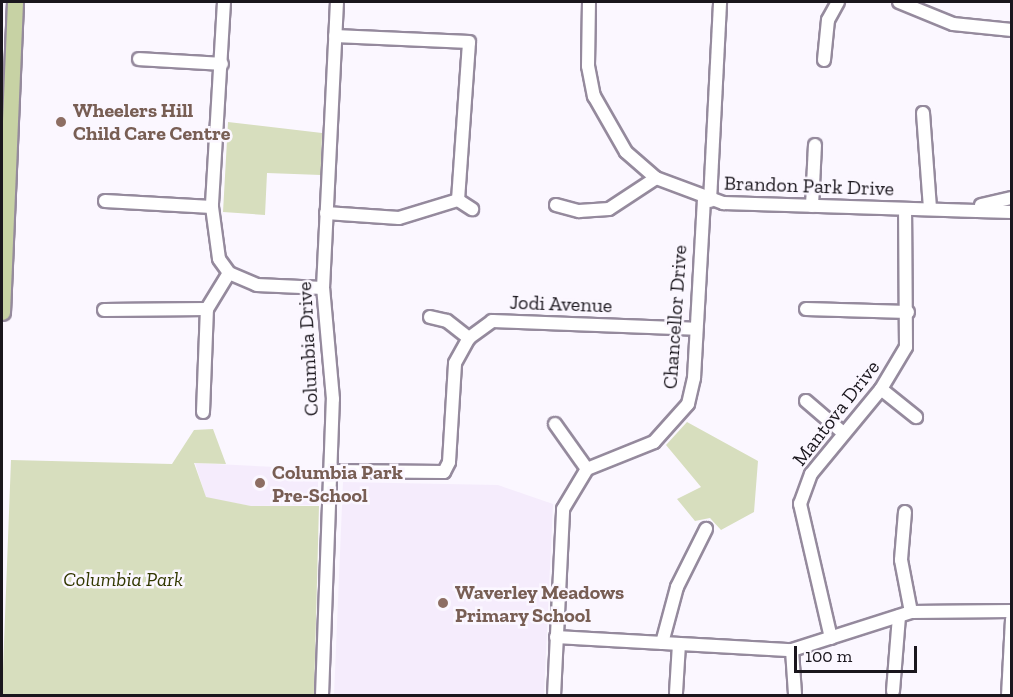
<!DOCTYPE html>
<html>
<head>
<meta charset="utf-8">
<style>
	body { margin:0 }
	#map { position:relative; width:1013px; height:697px; overflow:hidden; background:#fbf7ff; font-family:"Zilla Slab",serif }
	div>[style] { position:absolute }
	.built>* { inset:0; background:#f5ecfc }
	.green>* { inset:0; background:#d7debe }
	.roads { filter:drop-shadow(2px 0 #958a9d) drop-shadow(-2px 0 #958a9d) drop-shadow(0 2px #958a9d) drop-shadow(0 -2px #958a9d) }
	.minor>* { height:12px; margin:-6px; padding:0 6px; transform-origin:6px; border-radius:6px; background:#fff }
	.major>* { height:15px; margin:-7.5px; padding:0 7.5px; transform-origin:7.5px; border-radius:7.5px; background:#c7d2a4 }
	.dots>* { width:16px; height:16px; translate:-50% -50%; box-sizing:border-box; border:3px solid #fbf7ff; border-radius:50% }
	span { translate:-50% -50%; white-space:nowrap; text-align:center; line-height:1.15; -webkit-text-stroke:5px #fbf7ff; paint-order:stroke }
	.education-label { font-size:20px; color:#785e54; font-weight:700 }
	.left { translate:0 -50%; text-align:left }
	.street-label { font-size:20px; color:#1a161d }
	.park-label { font-size:20px; color:#323801; font-style:italic }
	.frame { position:absolute; inset:0; border:3px solid #1a161d; pointer-events:none }
	.scale { position:absolute; left:794px; top:646px; width:123px; height:27px; box-sizing:border-box; border:3px solid #1a161d; border-top:0; padding-left:8px; font-size:18px; line-height:21px; white-space:nowrap; color:#1a161d; -webkit-text-stroke:4px #fbf7ff; paint-order:stroke }
</style>
</head>
<body>
<div id="map">
	<div class="built">
		<i style="clip-path:polygon(195px 463px,318px 469px,318px 505px,251px 506px,206px 498px)"></i>
		<i style="clip-path:polygon(343px 482px,498px 485px,553px 504px,544px 695px,334px 695px)"></i>
	</div>
	<div class="green">
		<i style="clip-path:polygon(228px 122px,322px 133px,321px 175px,267px 173px,265px 215px,223px 212px)"></i>
		<i style="clip-path:polygon(687px 422px,758px 461px,754px 512px,721px 530px,710px 518px,695px 521px,677px 499px,701px 487px,666px 445px)"></i>
		<i style="clip-path:polygon(213px 429px,226px 464px,194px 463px,206px 497px,251px 506px,319px 506px,314px 695px,2px 695px,11px 460px,172px 464px,194px 430px)"></i>
	</div>
	<div class="roads">
		<div class="minor">
			<i style="left:224px;top:2px;width:205px;rotate:93.4deg"></i>
			<i style="left:212px;top:207px;width:52px;rotate:82.3deg"></i>
			<i style="left:219px;top:259px;width:17px;rotate:54deg"></i>
			<i style="left:229px;top:273px;width:30px;rotate:23deg"></i>
			<i style="left:257px;top:285px;width:66px;rotate:2.6deg"></i>
			<i style="left:589px;top:2px;width:64px;rotate:90.9deg"></i>
			<i style="left:588px;top:66px;width:31px;rotate:79deg"></i>
			<i style="left:594px;top:96px;width:64px;rotate:60.3deg"></i>
			<i style="left:626px;top:152px;width:40px;rotate:41deg"></i>
			<i style="left:656px;top:178px;width:72px;rotate:20.5deg"></i>
			<i style="left:723px;top:203px;width:289px;rotate:1.8deg"></i>
			<i style="left:899px;top:2px;width:58px;rotate:22.2deg"></i>
			<i style="left:953px;top:24px;width:59px;rotate:5.8deg"></i>
			<i style="left:139px;top:59px;width:83px;rotate:3.4deg"></i>
			<i style="left:824px;top:60px;width:40px;rotate:-84.3deg"></i>
			<i style="left:828px;top:20px;width:21px;rotate:-61deg"></i>
			<i style="left:923px;top:113px;width:96px;rotate:85.8deg"></i>
			<i style="left:458px;top:200px;width:17px;rotate:33deg"></i>
			<i style="left:105px;top:201px;width:107px;rotate:3.2deg"></i>
			<i style="left:710px;top:201px;width:199px;rotate:-87.1deg"></i>
			<i style="left:556px;top:205px;width:24px;rotate:15deg"></i>
			<i style="left:579px;top:211px;width:30px;rotate:-4deg"></i>
			<i style="left:609px;top:209px;width:56px;rotate:-33.4deg"></i>
			<i style="left:981px;top:205px;width:31px;rotate:-13deg"></i>
			<i style="left:812px;top:206px;width:61px;rotate:-87.2deg"></i>
			<i style="left:326px;top:213px;width:73px;rotate:3.9deg"></i>
			<i style="left:399px;top:218px;width:62px;rotate:-17deg"></i>
			<i style="left:458px;top:200px;width:158px;rotate:-86deg"></i>
			<i style="left:469px;top:42px;width:134px;rotate:-177.4deg"></i>
			<i style="left:806px;top:309px;width:102px;rotate:1.7deg"></i>
			<i style="left:104px;top:310px;width:103px;rotate:-0.6deg"></i>
			<i style="left:430px;top:317px;width:17px;rotate:13deg"></i>
			<i style="left:447px;top:321px;width:28px;rotate:38deg"></i>
			<i style="left:881px;top:389px;width:45px;rotate:38.7deg"></i>
			<i style="left:806px;top:401px;width:48px;rotate:40.7deg"></i>
			<i style="left:203px;top:412px;width:103px;rotate:-87.8deg"></i>
			<i style="left:207px;top:309px;width:42px;rotate:-58.6deg"></i>
			<i style="left:555px;top:424px;width:55px;rotate:54.6deg"></i>
			<i style="left:330px;top:471px;width:114px;rotate:0.5deg"></i>
			<i style="left:444px;top:472px;width:11px;rotate:-63deg"></i>
			<i style="left:449px;top:462px;width:99px;rotate:-86.5deg"></i>
			<i style="left:455px;top:363px;width:29px;rotate:-61deg"></i>
			<i style="left:469px;top:338px;width:29px;rotate:-36deg"></i>
			<i style="left:492px;top:321px;width:204px;rotate:2.2deg"></i>
			<i style="left:905px;top:512px;width:48px;rotate:94.8deg"></i>
			<i style="left:901px;top:560px;width:53px;rotate:79.1deg"></i>
			<i style="left:556px;top:637px;width:236px;rotate:3.2deg"></i>
			<i style="left:792px;top:650px;width:125px;rotate:-17.7deg"></i>
			<i style="left:911px;top:612px;width:101px;rotate:-0.6deg"></i>
			<i style="left:831px;top:638px;width:138px;rotate:-103deg"></i>
			<i style="left:800px;top:504px;width:32px;rotate:-70deg"></i>
			<i style="left:811px;top:474px;width:110px;rotate:-50.5deg"></i>
			<i style="left:881px;top:389px;width:49px;rotate:-59.2deg"></i>
			<i style="left:906px;top:347px;width:138px;rotate:-90.4deg"></i>
			<i style="left:662px;top:643px;width:58px;rotate:-75deg"></i>
			<i style="left:677px;top:587px;width:65px;rotate:-63.4deg"></i>
			<i style="left:792px;top:650px;width:44px;rotate:86.1deg"></i>
			<i style="left:893px;top:691px;width:75px;rotate:-85.4deg"></i>
			<i style="left:676px;top:693px;width:49px;rotate:-86.5deg"></i>
			<i style="left:322px;top:696px;width:297px;rotate:-87.9deg"></i>
			<i style="left:333px;top:399px;width:111px;rotate:-95.1deg"></i>
			<i style="left:323px;top:288px;width:286px;rotate:-87.2deg"></i>
			<i style="left:554px;top:696px;width:187px;rotate:-87.2deg"></i>
			<i style="left:563px;top:509px;width:47px;rotate:-59deg"></i>
			<i style="left:587px;top:469px;width:72px;rotate:-21.9deg"></i>
			<i style="left:654px;top:442px;width:51px;rotate:-48.2deg"></i>
			<i style="left:688px;top:404px;width:27px;rotate:-77deg"></i>
			<i style="left:694px;top:378px;width:179px;rotate:-86.8deg"></i>
			<i style="left:1008px;top:696px;width:77px;rotate:-87deg"></i>
		</div>
		<div class="major">
			<i style="left:2px;top:312px;width:310px;rotate:-87.6deg"></i>
		</div>
	</div>
	<div class="dots">
		<i style="left:61px;top:122px;background:#8d6e63"></i>
		<i style="left:260px;top:483px;background:#8d6e63"></i>
		<i style="left:443px;top:603px;background:#8d6e63"></i>
	</div>
	<div class="education-label">
		<span class="left" style="left:73px;top:122px">Wheelers Hill<br>Child Care Centre</span>
		<span class="left" style="left:272px;top:484px">Columbia Park<br>Pre-School</span>
		<span class="left" style="left:455px;top:604px">Waverley Meadows<br>Primary School</span>
	</div>
	<div class="street-label">
		<span style="left:809px;top:186px;rotate:2deg">Brandon Park Drive</span>
		<span style="left:561px;top:304px;rotate:2deg">Jodi Avenue</span>
		<span style="left:675px;top:317px;rotate:-86deg">Chancellor Drive</span>
		<span style="left:308px;top:349px;rotate:-93deg">Columbia Drive</span>
		<span style="left:836px;top:413px;rotate:-52deg">Mantova Drive</span>
	</div>
	<div class="park-label">
		<span style="left:123px;top:579px">Columbia Park</span>
	</div>
	<div class="frame"></div>
	<div class="scale">100 m</div>
</div>
</body>
</html>
